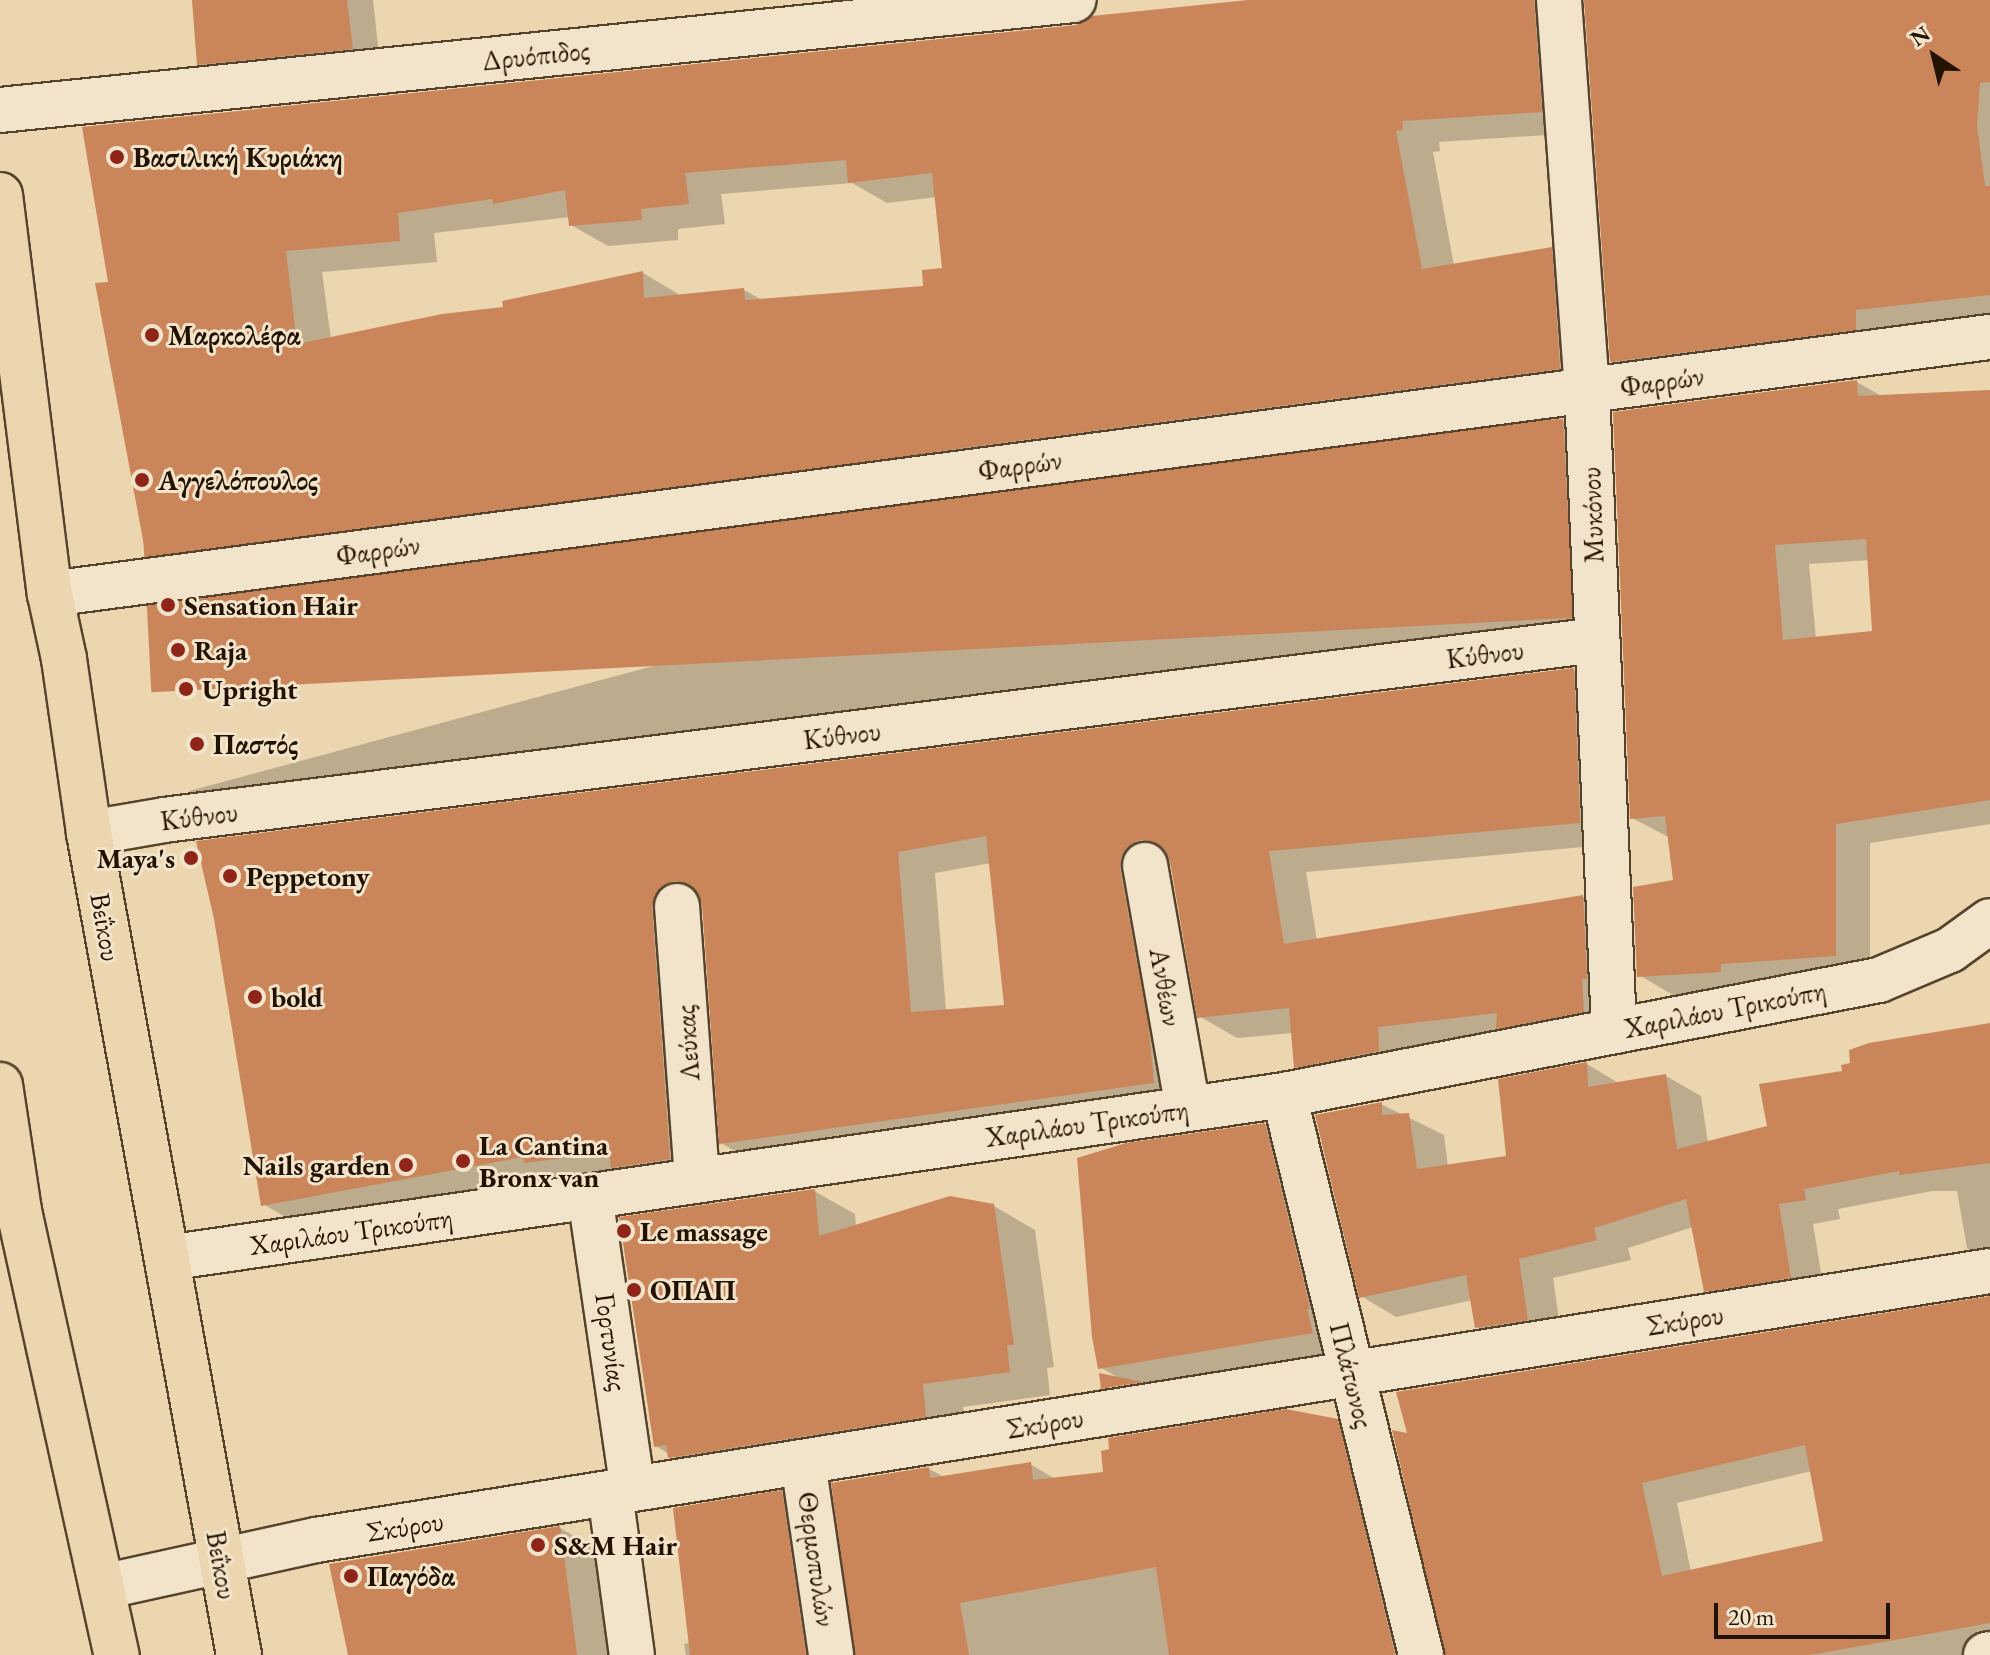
<!DOCTYPE html>
<html>
<head>
<meta charset="utf-8">
<style>
	body { margin:0 }
	#map { position:relative; width:1990px; height:1655px; overflow:hidden; background:#ebd6af; font-family:"EB Garamond",serif }
	div>[style] { position:absolute }
	.shadow>* { inset:0; background:#0003 }
	.building>* { inset:0; background:#ca855a; transform-origin:0 0 }
	.roads { filter:drop-shadow(2px 0 #56432c) drop-shadow(-2px 0 #56432c) drop-shadow(0 2px #56432c) drop-shadow(0 -2px #56432c) }
	.street>* { height:44px; margin:-22px; padding:0 22px; transform-origin:22px; border-radius:22px; background:#f2e4cb }
	.primary>* { height:44px; margin:-22px; padding:0 22px; transform-origin:22px; border-radius:22px; background:#ebd6af }
	.dots>* { width:22px; height:22px; translate:-50% -50%; box-sizing:border-box; border:4px solid #f2e4cb; border-radius:50% }
	span { translate:-50% -50%; white-space:nowrap; text-align:center; line-height:1.15; -webkit-text-stroke:6px #f2e4cb; paint-order:stroke }
	.street-label { font-size:28px; color:#241200 }
	.poi-label { font-size:28px; color:#241200; font-weight:700 }
	.left { translate:0 -50%; text-align:left }
	.right { translate:-100% -50%; text-align:right }
	.north { position:absolute; left:1894px; top:16px; width:80px; height:80px; -webkit-text-stroke:6px #f2e4cb; paint-order:stroke; rotate:325deg; font-size:22px; font-weight:700; line-height:32px; text-align:center; color:#241200 }
	.north::after { content:''; display:block; margin:auto; width:28px; height:36px; background:#241200; clip-path:polygon(50% 0,100% 100%,50% 72%,0 100%) }
	.scale { position:absolute; left:1714px; top:1603px; width:176px; height:36px; box-sizing:border-box; border:4px solid #241200; border-top:0; padding-left:10px; font-size:24px; line-height:28px; white-space:nowrap; color:#241200; -webkit-text-stroke:6px #f2e4cb; paint-order:stroke }
</style>
</head>
<body>
<div id="map">
	<div class="shadow">
		<i style="clip-path:polygon(194px 0,373px 0,380px 64px,227px 80px,199px 63px)"></i>
		<i style="clip-path:polygon(evenodd,1267px 0,1583px 0,1573px 11px,1578px 133px,1439px 142px,1440px 151px,1433px 152px,1454px 266px,1551px 249px,1588px 271px,1597px 389px,185px 576px,148px 555px,97px 285px,1076px 27px,1267px 0,852px 183px,887px 203px,937px 197px,944px 270px,925px 287px,764px 301px,744px 290px,680px 295px,643px 273px,505px 309px,331px 339px,322px 272px,437px 262px,434px 233px,570px 217px,571px 225px,608px 246px,678px 240px,678px 229px,725px 224px,721px 194px,852px 183px)"></i>
		<i style="clip-path:polygon(1586px 0,1990px 0,1990px 319px,1649px 382px,1612px 361px)"></i>
		<i style="clip-path:polygon(evenodd,1857px 382px,1883px 397px,1990px 392px,1990px 824px,1870px 843px,1870px 975px,1755px 991px,1673px 995px,1639px 975px,1675px 882px,1670px 838px,1632px 818px,1857px 382px,1870px 560px,1874px 633px,1816px 639px,1809px 564px,1870px 560px)"></i>
		<i style="clip-path:polygon(1563px 421px,1599px 442px,1607px 638px,225px 811px,189px 791px)"></i>
		<i style="clip-path:polygon(evenodd,1573px 670px,1611px 692px,1617px 844px,1306px 872px,1317px 941px,1583px 897px,1620px 919px,1621px 1033px,1333px 1088px,1296px 1066px,1293px 1033px,1237px 1038px,1199px 1016px,1172px 865px,1166px 868px,1191px 1104px,759px 1165px,721px 1143px,704px 904px,692px 916px,708px 1180px,301px 1226px,263px 1204px,216px 919px,1573px 670px,991px 863px,1006px 1007px,946px 1011px,935px 873px,991px 863px)"></i>
		<i style="clip-path:polygon(1990px 1025px,1990px 1262px,1967px 1248px,1957px 1191px,1932px 1191px,1838px 1209px,1840px 1219px,1813px 1224px,1825px 1297px,1741px 1311px,1706px 1290px,1693px 1227px,1628px 1248px,1631px 1260px,1553px 1278px,1562px 1339px,1512px 1347px,1477px 1327px,1472px 1300px,1396px 1317px,1361px 1296px,1381px 1104px,1444px 1135px,1448px 1167px,1508px 1158px,1587px 1064px,1620px 1084px,1666px 1076px,1701px 1096px,1708px 1143px,1769px 1128px,1844px 1073px)"></i>
		<i style="clip-path:polygon(1265px 1125px,1307px 1149px,1354px 1356px,1142px 1392px,1100px 1367px)"></i>
		<i style="clip-path:polygon(814px 1191px,855px 1214px,856px 1227px,994px 1206px,1035px 1230px,1054px 1367px,1047px 1368px,1050px 1395px,963px 1407px,966px 1439px,710px 1480px,656px 1446px)"></i>
		<i style="clip-path:polygon(evenodd,1990px 1298px,1990px 1655px,1447px 1655px,1409px 1435px,1990px 1298px,1812px 1471px,1826px 1543px,1691px 1572px,1677px 1503px,1812px 1471px)"></i>
		<i style="clip-path:polygon(1337px 1421px,1372px 1442px,1425px 1655px,857px 1655px,929px 1469px,946px 1478px,1030px 1464px,1057px 1480px,1105px 1474px)"></i>
		<i style="clip-path:polygon(781px 1493px,816px 1513px,837px 1655px,686px 1655px,684px 1644px,690px 1643px)"></i>
		<i style="clip-path:polygon(560px 1528px,617px 1561px,629px 1655px,350px 1655px)"></i>
	</div>
	<div class="building">
		<i style="clip-path:polygon(192px 0,347px 0,353px 49px,197px 65px)"></i>
		<i style="clip-path:polygon(evenodd,1248px 0,1534px 0,1542px 112px,1402px 121px,1403px 130px,1396px 131px,1422px 269px,1552px 247px,1560px 369px,146px 556px,95px 283px,108px 282px,82px 127px,1076px 25px,1092px 16px,1248px 0,846px 160px,848px 183px,932px 173px,942px 268px,922px 270px,923px 286px,745px 300px,744px 288px,644px 298px,643px 271px,502px 301px,503px 307px,442px 314px,297px 344px,286px 251px,400px 241px,398px 213px,492px 199px,493px 204px,565px 190px,569px 226px,642px 220px,641px 209px,689px 204px,685px 173px,846px 160px)"></i>
		<i style="clip-path:polygon(1584px 0,1990px 0,1990px 82px,1980px 83px,1977px 127px,1985px 186px,1990px 186px,1990px 295px,1856px 310px,1856px 330px,1610px 362px)"></i>
		<i style="clip-path:polygon(evenodd,1857px 380px,1858px 396px,1990px 390px,1990px 800px,1836px 824px,1836px 956px,1721px 964px,1721px 972px,1637px 977px,1633px 887px,1673px 880px,1665px 816px,1630px 819px,1613px 412px,1857px 380px,1866px 539px,1872px 631px,1783px 640px,1775px 545px,1866px 539px)"></i>
		<i style="left:1563px;top:419px;width:199px;height:1424px;rotate:87deg"></i>
		<i style="clip-path:polygon(evenodd,1574px 668px,1580px 823px,1269px 851px,1284px 944px,1583px 895px,1587px 979px,1582px 979px,1584px 1012px,1496px 1029px,1497px 1013px,1378px 1027px,1379px 1051px,1294px 1068px,1289px 1008px,1197px 1018px,1170px 861px,1164px 848px,1154px 842px,1141px 840px,1128px 846px,1121px 857px,1120px 869px,1148px 1023px,1154px 1083px,719px 1144px,702px 904px,698px 893px,689px 884px,674px 881px,664px 885px,655px 894px,652px 908px,670px 1159px,611px 1168px,609px 1152px,524px 1163px,523px 1157px,261px 1206px,214px 919px,196px 841px,1574px 668px,986px 836px,1004px 1005px,911px 1012px,898px 852px,986px 836px)"></i>
		<i style="clip-path:polygon(1990px 1023px,1990px 1163px,1900px 1175px,1899px 1171px,1804px 1189px,1806px 1200px,1779px 1204px,1791px 1278px,1704px 1292px,1686px 1199px,1594px 1228px,1597px 1240px,1519px 1259px,1528px 1320px,1475px 1328px,1466px 1275px,1359px 1298px,1315px 1115px,1382px 1102px,1382px 1115px,1409px 1113px,1417px 1169px,1506px 1156px,1498px 1079px,1587px 1062px,1588px 1087px,1666px 1074px,1677px 1149px,1767px 1126px,1759px 1084px,1842px 1071px,1841px 1065px,1850px 1063px,1849px 1050px,1869px 1043px)"></i>
		<i style="clip-path:polygon(1265px 1123px,1310px 1308px,1307px 1309px,1313px 1333px,1098px 1369px,1092px 1337px,1077px 1158px,1126px 1143px)"></i>
		<i style="clip-path:polygon(815px 1189px,819px 1236px,950px 1196px,994px 1204px,1014px 1345px,1007px 1345px,1010px 1372px,923px 1384px,926px 1417px,668px 1458px,666px 1445px,654px 1447px,619px 1217px)"></i>
		<i style="clip-path:polygon(evenodd,1990px 1296px,1990px 1623px,1810px 1655px,1445px 1655px,1392px 1430px,1407px 1433px,1396px 1392px,1990px 1296px,1805px 1445px,1823px 1541px,1662px 1576px,1642px 1483px,1805px 1445px)"></i>
		<i style="clip-path:polygon(1099px 1373px,1143px 1382px,1101px 1389px)"></i>
		<i style="clip-path:polygon(1286px 1409px,1338px 1419px,1395px 1655px,1169px 1655px,1156px 1567px,960px 1603px,969px 1655px,855px 1655px,831px 1483px,929px 1467px,930px 1478px,1031px 1462px,1033px 1480px,1103px 1472px,1101px 1451px,1109px 1449px,1108px 1438px)"></i>
		<i style="clip-path:polygon(782px 1490px,806px 1655px,690px 1655px,673px 1508px)"></i>
		<i style="clip-path:polygon(560px 1526px,577px 1655px,348px 1655px,329px 1564px)"></i>
	</div>
	<div class="roads">
		<div class="street">
			<i style="left:1559px;top:0;width:392px;rotate:85.9deg"></i>
			<i style="left:1587px;top:391px;width:641px;rotate:87.58deg"></i>
			<i style="left:0;top:110px;width:1079px;rotate:-5.85deg"></i>
			<i style="left:50px;top:594px;width:1957px;rotate:-7.55deg"></i>
			<i style="left:89px;top:833px;width:76px;rotate:-9.8deg"></i>
			<i style="left:164px;top:820px;width:1443px;rotate:-7.16deg"></i>
			<i style="left:1145px;top:865px;width:247px;rotate:80deg"></i>
			<i style="left:677px;top:906px;width:275px;rotate:85.8deg"></i>
			<i style="left:1284px;top:1095px;width:577px;rotate:76.25deg"></i>
			<i style="left:590px;top:1196px;width:296px;rotate:81.7deg"></i>
			<i style="left:167px;top:1258px;width:1129px;rotate:-8.3deg"></i>
			<i style="left:1284px;top:1095px;width:606px;rotate:-10.94deg"></i>
			<i style="left:1879px;top:980px;width:77px;rotate:-22.9deg"></i>
			<i style="left:1950px;top:950px;width:49px;rotate:-35.9deg"></i>
			<i style="left:803px;top:1462px;width:195px;rotate:81.7deg"></i>
			<i style="left:610px;top:1493px;width:163px;rotate:82.3deg"></i>
			<i style="left:102px;top:1587px;width:219px;rotate:-12.4deg"></i>
			<i style="left:316px;top:1540px;width:1695px;rotate:-9.13deg"></i>
			<i style="left:1986px;top:1655px;width:4px;rotate:-14deg"></i>
		</div>
		<div class="primary">
			<i style="left:0;top:195px;width:402px;rotate:82.9deg"></i>
			<i style="left:50px;top:594px;width:66px;rotate:77.8deg"></i>
			<i style="left:64px;top:659px;width:176px;rotate:81.8deg"></i>
			<i style="left:89px;top:833px;width:836px;rotate:79.66deg"></i>
			<i style="left:0;top:1085px;width:127px;rotate:81.4deg"></i>
			<i style="left:19px;top:1211px;width:455px;rotate:77.6deg"></i>
		</div>
	</div>
	<div class="dots">
		<i style="left:117px;top:157px;background:#8f2418"></i>
		<i style="left:152px;top:335px;background:#8f2418"></i>
		<i style="left:142px;top:480px;background:#8f2418"></i>
		<i style="left:168px;top:605px;background:#8f2418"></i>
		<i style="left:178px;top:650px;background:#8f2418"></i>
		<i style="left:186px;top:689px;background:#8f2418"></i>
		<i style="left:197px;top:744px;background:#8f2418"></i>
		<i style="left:191px;top:858px;background:#8f2418"></i>
		<i style="left:230px;top:876px;background:#8f2418"></i>
		<i style="left:255px;top:997px;background:#8f2418"></i>
		<i style="left:463px;top:1161px;background:#8f2418"></i>
		<i style="left:406px;top:1165px;background:#8f2418"></i>
		<i style="left:624px;top:1231px;background:#8f2418"></i>
		<i style="left:634px;top:1290px;background:#8f2418"></i>
		<i style="left:538px;top:1545px;background:#8f2418"></i>
		<i style="left:351px;top:1576px;background:#8f2418"></i>
	</div>
	<div class="street-label">
		<span style="left:536px;top:55px;rotate:-6deg">Δρυόπιδος</span>
		<span style="left:1662px;top:381px;rotate:-8deg">Φαρρών</span>
		<span style="left:1020px;top:465px;rotate:-8deg">Φαρρών</span>
		<span style="left:1592px;top:515px;rotate:-92deg">Μυκόνου</span>
		<span style="left:378px;top:550px;rotate:-8deg">Φαρρών</span>
		<span style="left:1485px;top:654px;rotate:-7deg">Κύθνου</span>
		<span style="left:842px;top:735px;rotate:-7deg">Κύθνου</span>
		<span style="left:199px;top:816px;rotate:-7deg">Κύθνου</span>
		<span style="left:106px;top:927px;rotate:80deg">Βεΐκου</span>
		<span style="left:1166px;top:987px;rotate:80deg">Ανθέων</span>
		<span style="left:1725px;top:1009px;rotate:-11deg">Χαριλάου Τρικούπη</span>
		<span style="left:687px;top:1043px;rotate:-94deg">Λεύκας</span>
		<span style="left:1087px;top:1123px;rotate:-8deg">Χαριλάου Τρικούπη</span>
		<span style="left:351px;top:1231px;rotate:-8deg">Χαριλάου Τρικούπη</span>
		<span style="left:1685px;top:1320px;rotate:-9deg">Σκύρου</span>
		<span style="left:612px;top:1342px;rotate:82deg">Γορτυνίας</span>
		<span style="left:1352px;top:1375px;rotate:76deg">Πλάτωνος</span>
		<span style="left:1045px;top:1423px;rotate:-9deg">Σκύρου</span>
		<span style="left:405px;top:1526px;rotate:-9deg">Σκύρου</span>
		<span style="left:817px;top:1559px;rotate:82deg">Θερμοπυλών</span>
		<span style="left:222px;top:1565px;rotate:80deg">Βεΐκου</span>
	</div>
	<div class="poi-label">
		<span class="left" style="left:133px;top:157px">Βασιλική Κυριάκη</span>
		<span class="left" style="left:168px;top:335px">Μαρκολέφα</span>
		<span class="left" style="left:158px;top:480px">Αγγελόπουλος</span>
		<span class="left" style="left:184px;top:605px">Sensation Hair</span>
		<span class="left" style="left:194px;top:650px">Raja</span>
		<span class="left" style="left:202px;top:689px">Upright</span>
		<span class="left" style="left:213px;top:744px">Παστός</span>
		<span class="right" style="left:175px;top:858px">Maya's</span>
		<span class="left" style="left:246px;top:876px">Peppetony</span>
		<span class="left" style="left:271px;top:997px">bold</span>
		<span class="left" style="left:479px;top:1161px">La Cantina<br>Bronx van</span>
		<span class="right" style="left:390px;top:1165px">Nails garden</span>
		<span class="left" style="left:640px;top:1231px">Le massage</span>
		<span class="left" style="left:650px;top:1290px">ΟΠΑΠ</span>
		<span class="left" style="left:554px;top:1545px">S&amp;M Hair</span>
		<span class="left" style="left:367px;top:1576px">Παγόδα</span>
	</div>
	<div class="north">N</div>
	<div class="scale">20 m</div>
</div>
</body>
</html>
